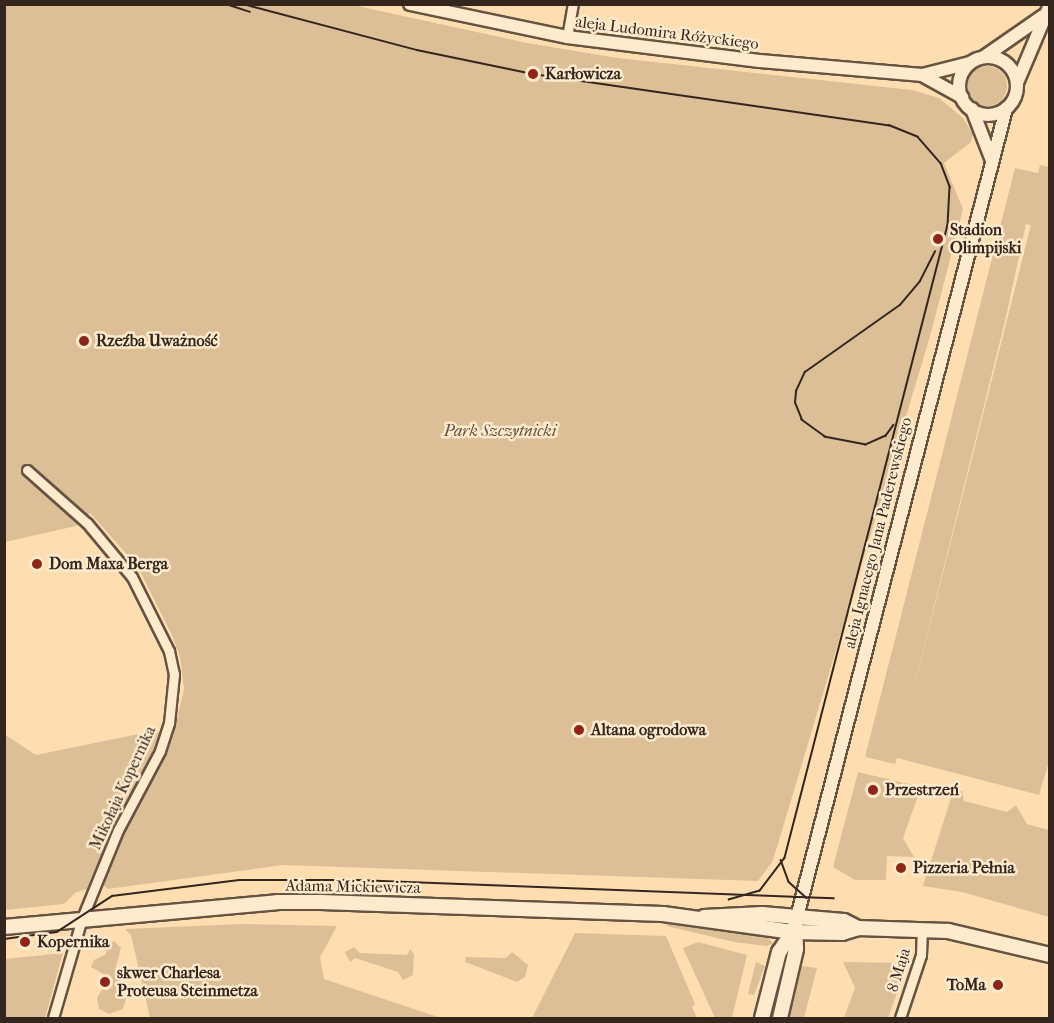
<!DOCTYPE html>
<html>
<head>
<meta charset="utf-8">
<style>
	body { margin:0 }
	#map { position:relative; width:1054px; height:1023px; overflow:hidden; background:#fedeb0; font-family:"IM FELL French Canon",serif }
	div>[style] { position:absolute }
	.green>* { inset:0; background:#dcbf97 }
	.round { border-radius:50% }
	.roads { filter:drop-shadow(2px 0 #665342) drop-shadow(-2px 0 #665342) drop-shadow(0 2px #665342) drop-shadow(0 -2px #665342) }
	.minor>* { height:9px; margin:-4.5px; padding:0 4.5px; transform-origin:4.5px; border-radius:4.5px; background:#feeacc }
	.tertiary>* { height:12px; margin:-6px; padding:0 6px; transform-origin:6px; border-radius:6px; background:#feeacc }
	.tertiary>.ring { margin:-6px; padding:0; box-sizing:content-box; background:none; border:12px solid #feeacc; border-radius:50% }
	.secondary>* { height:14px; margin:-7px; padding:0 7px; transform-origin:7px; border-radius:7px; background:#feeacc }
	.tram>* { height:1.5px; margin:-0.75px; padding:0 0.75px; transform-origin:0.75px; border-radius:0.75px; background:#34251d }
	.dots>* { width:16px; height:16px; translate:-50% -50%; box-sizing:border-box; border:3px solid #feeacc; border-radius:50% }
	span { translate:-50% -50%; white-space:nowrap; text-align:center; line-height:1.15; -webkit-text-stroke:5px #feeacc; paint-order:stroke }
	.street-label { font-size:16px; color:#34251d }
	.poi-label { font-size:16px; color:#34251d; font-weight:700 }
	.left { translate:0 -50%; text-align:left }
	.right { translate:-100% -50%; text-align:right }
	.park-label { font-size:16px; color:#5e4c3c; font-style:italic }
	.frame { position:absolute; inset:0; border:6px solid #34251d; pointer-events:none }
</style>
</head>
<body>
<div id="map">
	<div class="green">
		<i style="clip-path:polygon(5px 5px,353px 5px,527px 43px,618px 58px,912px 90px,939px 98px,963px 118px,973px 134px,971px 142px,944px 163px,963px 209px,931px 333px,778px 844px,772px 862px,758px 881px,283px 865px,108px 889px,103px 885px,76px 892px,64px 904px,5px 910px,4px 734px,36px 755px,153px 731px,173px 736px,184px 689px,180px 657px,172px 635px,138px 567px,90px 513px,76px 526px,5px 542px)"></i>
		<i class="round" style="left:967px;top:66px;width:40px;height:40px"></i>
		<i style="clip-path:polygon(evenodd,1040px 165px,1050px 167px,1050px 758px,1039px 795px,897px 758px,895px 764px,865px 757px,1015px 168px,1038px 173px,1040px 165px,1026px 224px,1031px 225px,906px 719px,1005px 321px,1026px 224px)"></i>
		<i style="clip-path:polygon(858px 772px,921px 787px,903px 838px,914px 857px,887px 856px,886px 880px,855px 880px,833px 867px)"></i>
		<i style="clip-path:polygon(932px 788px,962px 791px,964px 801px,1007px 812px,1016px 805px,1027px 824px,1049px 830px,1049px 917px,962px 892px,923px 886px,951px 798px)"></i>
		<i style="clip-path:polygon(663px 919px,764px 934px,773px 943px,767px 946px,734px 942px,667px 926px)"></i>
		<i style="clip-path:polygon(242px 924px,337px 926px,320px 957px,324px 979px,441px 1018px,150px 1018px,131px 935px,125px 929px)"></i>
		<i style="clip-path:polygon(575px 933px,666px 936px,695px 1004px,692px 1007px,697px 1018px,532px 1018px)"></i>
		<i style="clip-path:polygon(114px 941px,121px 948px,115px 970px,128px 992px,123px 1009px,109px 1014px,99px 1009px,97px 998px,109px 977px,91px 967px,94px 960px,106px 954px,107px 945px)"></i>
		<i style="clip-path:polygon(698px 942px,747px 955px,732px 1018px,715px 1018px,683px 948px)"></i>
		<i style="clip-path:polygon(354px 947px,360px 953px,407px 955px,410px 949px,414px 954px,413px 975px,403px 980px,398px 972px,355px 958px,350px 962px,345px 952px)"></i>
		<i style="clip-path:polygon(512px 952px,528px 965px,525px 977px,517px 982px,465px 962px,466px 957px,506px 958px)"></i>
		<i style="clip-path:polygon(63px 953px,45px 1018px,5px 1018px,5px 959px)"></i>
		<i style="clip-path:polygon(756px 962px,765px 966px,754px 995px,748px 994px)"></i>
		<i style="clip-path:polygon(843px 962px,908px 963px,888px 1018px,844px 1018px,855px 988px)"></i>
		<i style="clip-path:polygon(801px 966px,817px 968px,804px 1018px,789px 1018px)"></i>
	</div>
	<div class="roads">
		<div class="minor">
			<i style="left:567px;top:37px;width:34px;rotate:-80deg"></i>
			<i style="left:27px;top:470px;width:80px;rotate:41.5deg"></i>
			<i style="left:87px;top:523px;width:70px;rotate:50.2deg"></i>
			<i style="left:132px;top:577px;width:83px;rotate:63.4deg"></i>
			<i style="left:169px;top:651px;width:24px;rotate:78deg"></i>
			<i style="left:174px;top:674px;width:49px;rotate:95.8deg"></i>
			<i style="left:169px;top:723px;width:29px;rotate:108deg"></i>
			<i style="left:160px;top:751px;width:89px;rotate:118deg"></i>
			<i style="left:118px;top:830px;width:95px;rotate:112.2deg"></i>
			<i style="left:82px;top:918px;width:104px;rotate:106.2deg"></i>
			<i style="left:900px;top:1018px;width:66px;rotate:-71.6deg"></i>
			<i style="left:921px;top:955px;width:25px;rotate:-88deg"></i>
		</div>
		<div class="tertiary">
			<i style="left:410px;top:4px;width:160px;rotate:11.9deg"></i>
			<i style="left:567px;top:37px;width:194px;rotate:7.1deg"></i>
			<i style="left:760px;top:61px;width:163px;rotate:4.9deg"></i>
			<i style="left:922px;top:75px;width:46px;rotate:28.8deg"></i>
			<i style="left:984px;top:57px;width:72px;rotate:-34.8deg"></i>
			<i class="ring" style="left:959px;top:57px;width:46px;height:46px"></i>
			<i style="left:922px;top:75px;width:49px;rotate:-14deg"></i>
			<i style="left:1017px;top:83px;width:85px;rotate:-67.1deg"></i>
			<i style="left:972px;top:109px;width:53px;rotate:68.8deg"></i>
			<i style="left:797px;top:917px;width:835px;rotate:-75.5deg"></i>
		</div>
		<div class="secondary">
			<i style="left:704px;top:917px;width:58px;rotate:-3deg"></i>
			<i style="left:762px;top:914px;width:82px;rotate:4.9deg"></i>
			<i style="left:844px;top:921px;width:16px;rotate:27deg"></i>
			<i style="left:4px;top:927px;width:274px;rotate:-5.2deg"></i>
			<i style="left:277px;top:902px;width:44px"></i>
			<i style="left:321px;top:902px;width:342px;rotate:2deg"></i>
			<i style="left:663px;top:914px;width:131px;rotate:7.9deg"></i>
			<i style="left:793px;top:932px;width:49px;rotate:1.2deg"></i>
			<i style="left:842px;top:933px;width:17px;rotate:-17deg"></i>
			<i style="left:858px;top:928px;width:90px;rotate:1.9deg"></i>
			<i style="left:948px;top:931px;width:105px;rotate:13.2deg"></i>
			<i style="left:762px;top:1018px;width:68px;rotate:-75.6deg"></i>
			<i style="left:779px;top:952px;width:24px;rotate:-55deg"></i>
			<i style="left:780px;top:1018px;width:71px;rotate:-76.9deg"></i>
			<i style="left:796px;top:949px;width:25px;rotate:-92deg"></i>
		</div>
	</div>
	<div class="tram">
		<i style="left:226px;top:4px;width:25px;rotate:18deg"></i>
		<i style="left:243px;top:4px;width:180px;rotate:14.8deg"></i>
		<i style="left:417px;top:50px;width:118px;rotate:11.7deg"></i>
		<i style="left:533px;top:74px;width:360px;rotate:8.2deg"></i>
		<i style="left:889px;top:125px;width:31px;rotate:22deg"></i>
		<i style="left:918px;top:137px;width:35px;rotate:49deg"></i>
		<i style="left:941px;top:163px;width:26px;rotate:69deg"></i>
		<i style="left:950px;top:187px;width:38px;rotate:93deg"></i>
		<i style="left:948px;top:225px;width:654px;rotate:104.44deg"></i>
		<i style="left:785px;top:858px;width:41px;rotate:127.1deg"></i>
		<i style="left:760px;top:891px;width:32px;rotate:164deg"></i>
		<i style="left:894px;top:425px;width:14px;rotate:126deg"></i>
		<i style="left:886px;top:436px;width:22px;rotate:156deg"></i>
		<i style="left:866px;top:445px;width:42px;rotate:-169deg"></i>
		<i style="left:825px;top:437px;width:29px;rotate:-144deg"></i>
		<i style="left:802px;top:420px;width:18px;rotate:-112deg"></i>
		<i style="left:795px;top:403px;width:12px;rotate:-85deg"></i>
		<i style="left:796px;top:391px;width:21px;rotate:-65deg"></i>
		<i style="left:805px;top:372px;width:116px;rotate:-35.2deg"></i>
		<i style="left:900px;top:305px;width:31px;rotate:-50deg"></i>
		<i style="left:920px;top:281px;width:33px;rotate:-63deg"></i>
		<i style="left:781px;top:860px;width:23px;rotate:70deg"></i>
		<i style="left:789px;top:882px;width:24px;rotate:42deg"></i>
		<i style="left:4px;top:939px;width:53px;rotate:-7.5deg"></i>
		<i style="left:57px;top:932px;width:66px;rotate:-33.2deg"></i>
		<i style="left:112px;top:896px;width:128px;rotate:-7.2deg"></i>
		<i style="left:239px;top:880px;width:117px"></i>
		<i style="left:356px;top:880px;width:478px;rotate:2.2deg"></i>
	</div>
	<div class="dots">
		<i style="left:533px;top:74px;background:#8f2418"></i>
		<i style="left:938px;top:239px;background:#8f2418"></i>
		<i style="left:84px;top:341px;background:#8f2418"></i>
		<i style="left:37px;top:564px;background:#8f2418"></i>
		<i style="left:579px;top:730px;background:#8f2418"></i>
		<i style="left:873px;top:790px;background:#8f2418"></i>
		<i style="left:901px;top:868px;background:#8f2418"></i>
		<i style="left:25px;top:942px;background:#8f2418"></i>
		<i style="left:105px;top:982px;background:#8f2418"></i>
		<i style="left:998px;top:985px;background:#8f2418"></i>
	</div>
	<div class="street-label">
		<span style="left:667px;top:33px;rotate:7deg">aleja Ludomira Różyckiego</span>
		<span style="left:878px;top:533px;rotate:-76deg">aleja Ignacego Jana Paderewskiego</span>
		<span style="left:123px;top:788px;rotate:-65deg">Mikołaja Kopernika</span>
		<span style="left:353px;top:887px;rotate:1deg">Adama Mickiewicza</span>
		<span style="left:899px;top:970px;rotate:-73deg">8 Maja</span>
	</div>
	<div class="poi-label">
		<span class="left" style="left:545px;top:74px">Karłowicza</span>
		<span class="left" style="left:950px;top:239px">Stadion<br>Olimpijski</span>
		<span class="left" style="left:96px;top:341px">Rzeźba Uważność</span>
		<span class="left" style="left:49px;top:564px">Dom Maxa Berga</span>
		<span class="left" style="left:591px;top:730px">Altana ogrodowa</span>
		<span class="left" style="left:885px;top:790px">Przestrzeń</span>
		<span class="left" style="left:913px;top:868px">Pizzeria Pełnia</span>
		<span class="left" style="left:37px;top:942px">Kopernika</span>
		<span class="left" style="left:117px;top:982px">skwer Charlesa<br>Proteusa Steinmetza</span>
		<span class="right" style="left:986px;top:985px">ToMa</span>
	</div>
	<div class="park-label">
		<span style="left:500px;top:431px">Park Szczytnicki</span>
	</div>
	<div class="frame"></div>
</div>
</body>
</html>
